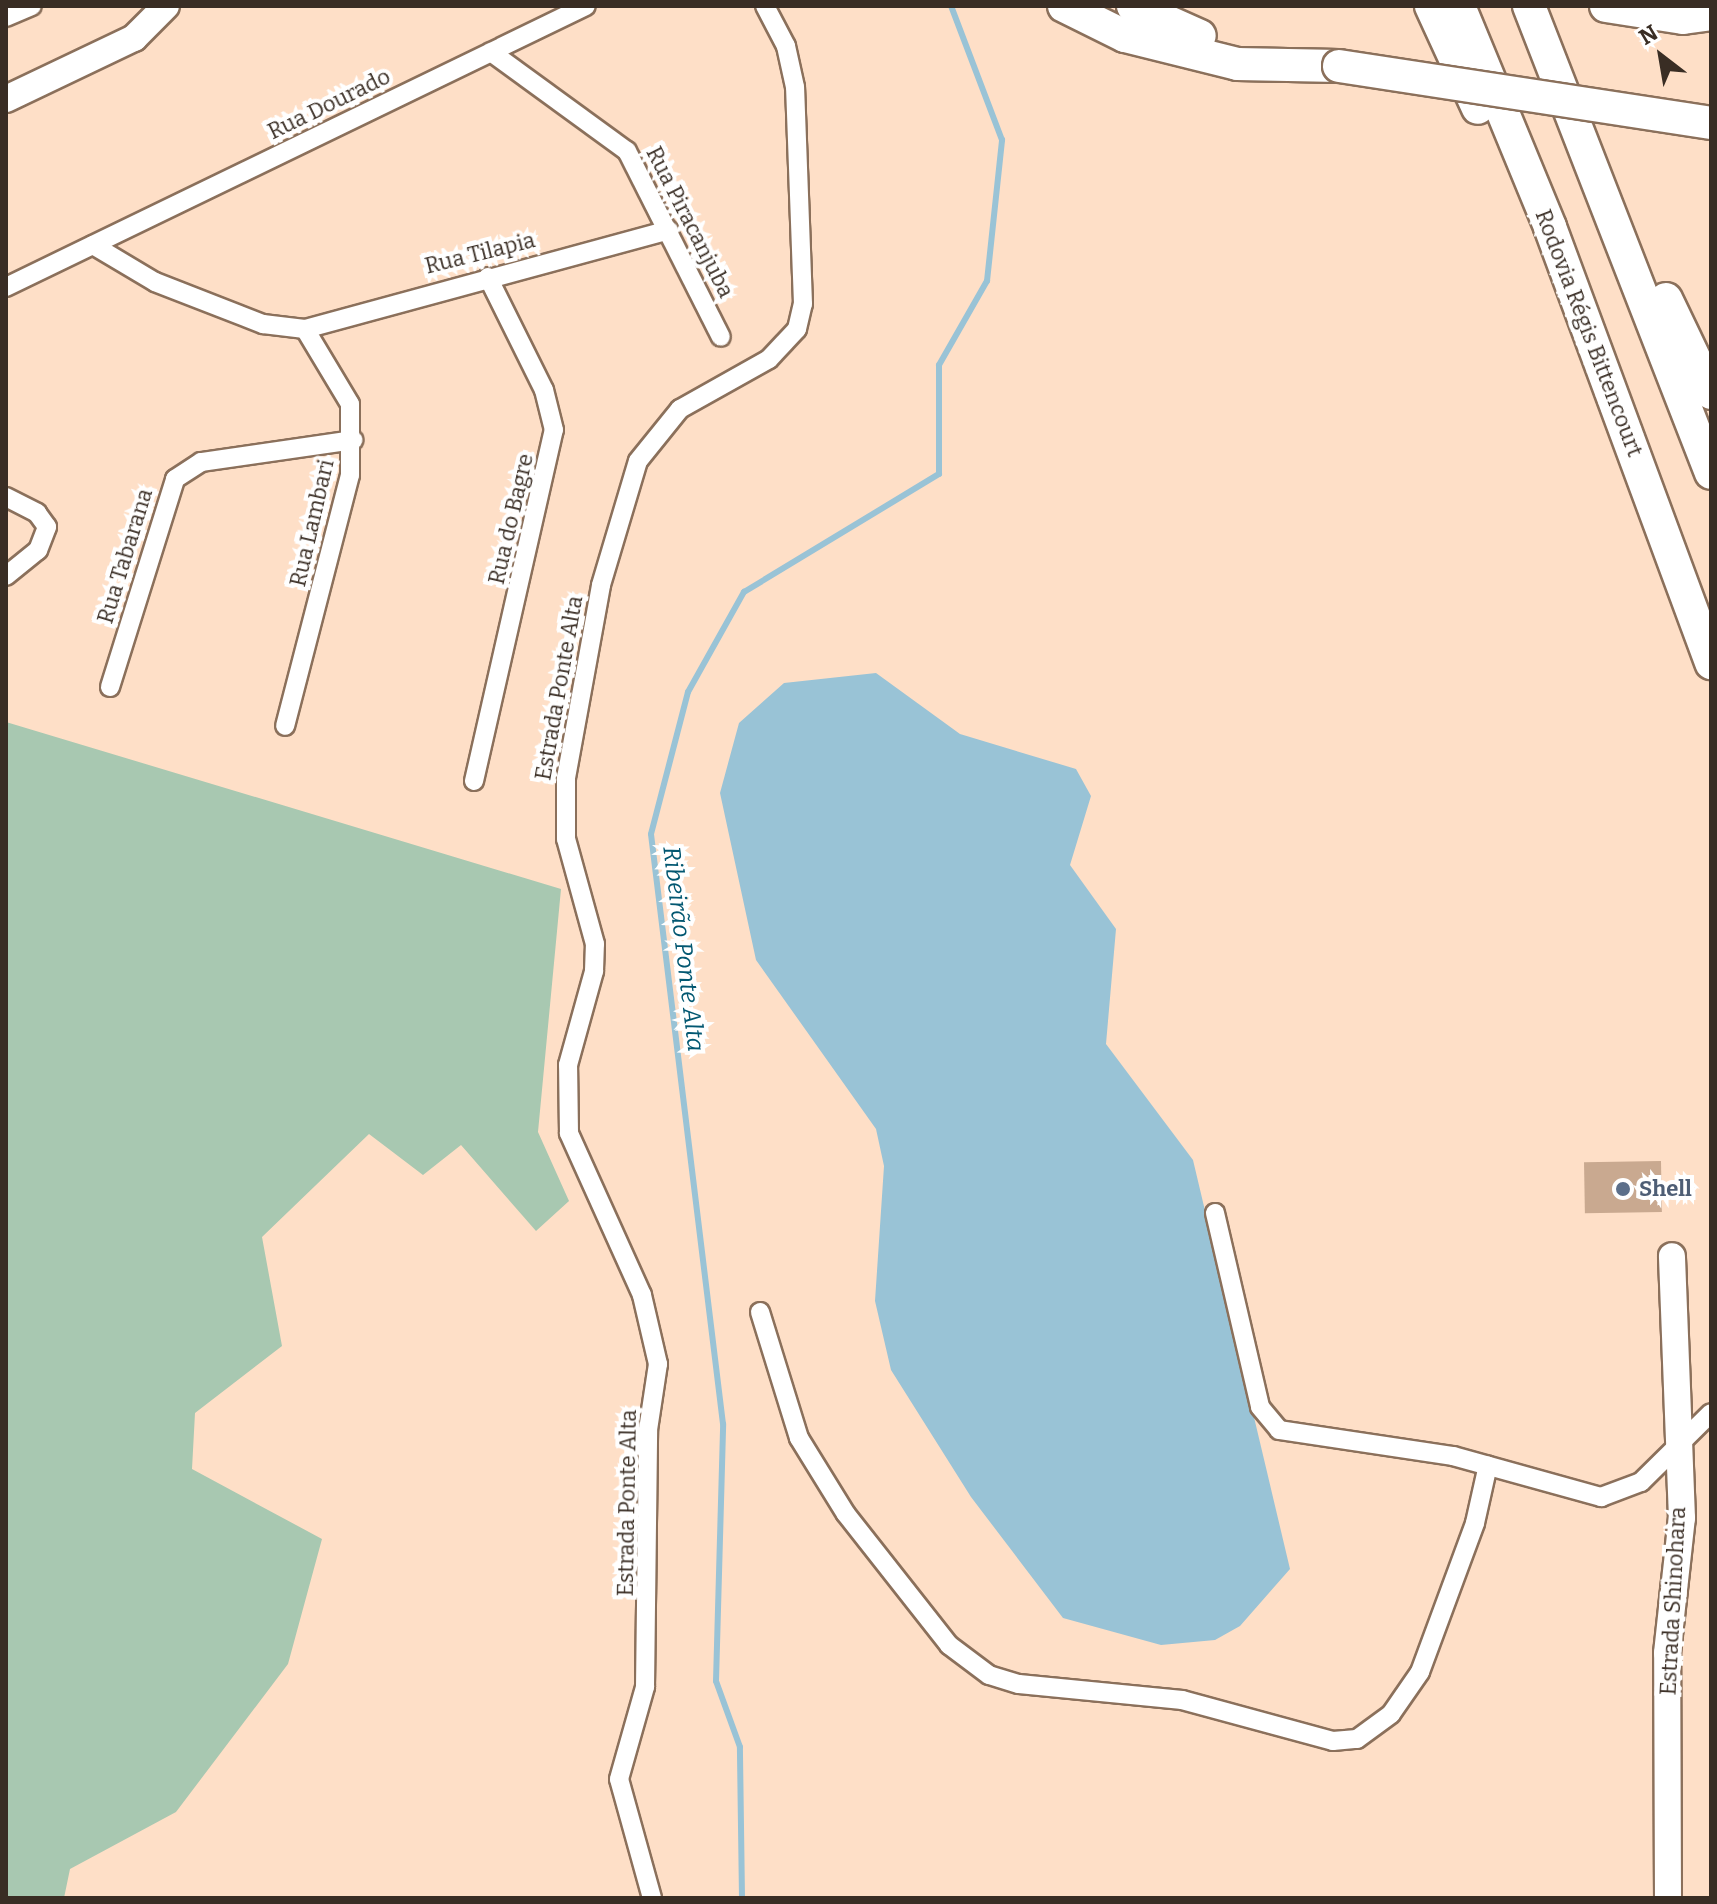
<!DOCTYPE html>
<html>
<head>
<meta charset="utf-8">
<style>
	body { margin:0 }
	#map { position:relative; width:1717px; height:1904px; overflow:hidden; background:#fedfc7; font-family:Bitter,serif }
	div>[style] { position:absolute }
	.green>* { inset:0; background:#a8c8b1 }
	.water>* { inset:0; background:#99c3d6 }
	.stream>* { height:6px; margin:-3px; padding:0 3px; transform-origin:3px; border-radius:3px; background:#99c3d6 }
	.building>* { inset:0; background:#c9a990; transform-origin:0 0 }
	.roads { filter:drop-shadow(2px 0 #8b705b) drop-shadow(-2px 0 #8b705b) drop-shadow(0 2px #8b705b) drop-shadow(0 -2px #8b705b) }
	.street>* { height:18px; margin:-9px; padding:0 9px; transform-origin:9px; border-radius:9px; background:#fff }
	.secondary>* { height:26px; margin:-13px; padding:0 13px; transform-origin:13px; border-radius:13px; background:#fff }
	.highway>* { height:32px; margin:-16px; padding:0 16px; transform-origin:16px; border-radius:16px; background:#fff }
	.bridges { filter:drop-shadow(2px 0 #8b705b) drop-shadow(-2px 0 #8b705b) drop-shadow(0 2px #8b705b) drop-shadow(0 -2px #8b705b) }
	.highway-bridge>* { height:32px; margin:-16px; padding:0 16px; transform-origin:16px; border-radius:16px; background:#fff }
	.dots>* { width:22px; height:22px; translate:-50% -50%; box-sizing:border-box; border:4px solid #fff; border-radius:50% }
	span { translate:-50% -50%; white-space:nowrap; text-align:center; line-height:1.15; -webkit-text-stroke:8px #fff; paint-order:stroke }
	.street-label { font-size:22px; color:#392d24 }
	.service-label { font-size:22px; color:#4e5e75; font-weight:700 }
	.left { translate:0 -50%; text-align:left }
	.water-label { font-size:24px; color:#025771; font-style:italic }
	.frame { position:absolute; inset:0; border:8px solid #392d24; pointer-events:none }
	.north { position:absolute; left:1621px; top:16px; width:80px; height:80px; -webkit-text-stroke:6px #fff; paint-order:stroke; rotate:329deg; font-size:22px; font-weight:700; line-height:32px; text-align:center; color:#392d24 }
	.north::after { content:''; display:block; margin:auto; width:28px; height:36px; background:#392d24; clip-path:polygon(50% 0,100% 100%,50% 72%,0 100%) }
</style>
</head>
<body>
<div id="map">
	<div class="green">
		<i style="clip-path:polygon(6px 722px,561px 889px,538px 1132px,569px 1201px,536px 1231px,461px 1145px,423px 1175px,369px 1134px,262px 1237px,282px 1346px,195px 1413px,192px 1469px,322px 1539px,288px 1664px,176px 1812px,70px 1869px,64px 1898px,6px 1898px)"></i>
	</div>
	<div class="water">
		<i style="clip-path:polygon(876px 673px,960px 734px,1076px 769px,1091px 796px,1070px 865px,1116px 929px,1106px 1044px,1193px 1160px,1290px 1569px,1240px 1626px,1215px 1640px,1161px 1645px,1063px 1618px,971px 1497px,891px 1370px,875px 1301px,884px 1166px,876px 1129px,756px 960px,720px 793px,739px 723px,784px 683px)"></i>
	</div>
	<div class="stream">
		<i style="left:742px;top:1898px;width:151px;rotate:-90.8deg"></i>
		<i style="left:740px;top:1747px;width:70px;rotate:-110deg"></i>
		<i style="left:716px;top:1681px;width:257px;rotate:-88.4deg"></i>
		<i style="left:723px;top:1424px;width:594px;rotate:-96.96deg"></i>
		<i style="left:651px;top:834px;width:147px;rotate:-75.4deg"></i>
		<i style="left:688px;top:692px;width:115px;rotate:-60.8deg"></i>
		<i style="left:744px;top:592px;width:228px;rotate:-31.2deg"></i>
		<i style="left:939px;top:474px;width:109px;rotate:-90deg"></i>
		<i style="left:939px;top:365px;width:97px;rotate:-60.3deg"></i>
		<i style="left:987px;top:281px;width:142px;rotate:-83.9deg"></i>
		<i style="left:1002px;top:140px;width:143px;rotate:-110.8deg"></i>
	</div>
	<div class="building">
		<i style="left:1661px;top:1161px;width:51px;height:77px;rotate:89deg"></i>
	</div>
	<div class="roads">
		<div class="street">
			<i style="left:6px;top:17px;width:28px;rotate:-23deg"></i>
			<i style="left:491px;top:52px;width:168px;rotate:36.1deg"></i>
			<i style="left:627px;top:151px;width:208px;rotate:63.2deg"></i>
			<i style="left:93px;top:245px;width:72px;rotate:30.8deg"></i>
			<i style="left:155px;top:282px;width:116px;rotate:21.3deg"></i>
			<i style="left:263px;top:324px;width:42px;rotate:6.8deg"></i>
			<i style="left:305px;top:329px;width:87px;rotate:59deg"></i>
			<i style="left:350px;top:404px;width:71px;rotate:90deg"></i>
			<i style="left:350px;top:475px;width:259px;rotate:104.5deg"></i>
			<i style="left:6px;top:287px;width:644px;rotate:-25.85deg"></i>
			<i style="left:305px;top:329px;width:377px;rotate:-15.2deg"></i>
			<i style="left:6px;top:497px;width:35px;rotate:27deg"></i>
			<i style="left:37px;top:513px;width:17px;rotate:54deg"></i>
			<i style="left:47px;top:527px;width:25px;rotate:111deg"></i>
			<i style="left:38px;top:550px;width:41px;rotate:140.9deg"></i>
			<i style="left:110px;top:687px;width:218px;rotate:-72.6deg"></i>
			<i style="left:175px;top:479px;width:31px;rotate:-33deg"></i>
			<i style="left:201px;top:462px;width:154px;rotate:-8.2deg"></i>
			<i style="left:474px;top:781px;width:360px;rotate:-77.2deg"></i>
			<i style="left:554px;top:430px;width:41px;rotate:-104deg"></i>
			<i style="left:544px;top:390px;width:126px;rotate:-116.4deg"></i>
			<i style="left:1215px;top:1213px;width:199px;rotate:76.9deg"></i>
			<i style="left:1260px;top:1407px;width:30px;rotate:50deg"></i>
			<i style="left:1279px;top:1430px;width:176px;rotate:8.5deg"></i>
			<i style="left:1453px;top:1456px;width:154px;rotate:15.5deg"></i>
			<i style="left:1601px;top:1497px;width:43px;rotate:-20.6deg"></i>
			<i style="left:1641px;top:1482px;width:98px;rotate:-44.6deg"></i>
			<i style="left:760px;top:1312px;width:132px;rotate:72.8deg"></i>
			<i style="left:799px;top:1438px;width:89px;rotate:58.3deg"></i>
			<i style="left:846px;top:1514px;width:167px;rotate:51.8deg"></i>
			<i style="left:949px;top:1645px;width:50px;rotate:36.9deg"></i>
			<i style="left:989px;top:1675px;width:31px;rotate:17deg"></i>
			<i style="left:1019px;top:1684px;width:164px;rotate:5.6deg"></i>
			<i style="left:1182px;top:1700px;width:156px;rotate:15.2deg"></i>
			<i style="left:1333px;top:1741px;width:24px;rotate:-5deg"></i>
			<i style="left:1357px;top:1739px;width:42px;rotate:-36.3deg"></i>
			<i style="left:1391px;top:1714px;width:51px;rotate:-55.4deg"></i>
			<i style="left:1420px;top:1672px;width:159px;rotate:-69.7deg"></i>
			<i style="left:1475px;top:1523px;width:59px;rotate:-77.4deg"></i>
			<i style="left:652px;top:1898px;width:123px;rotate:-105.5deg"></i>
			<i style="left:619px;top:1779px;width:96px;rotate:-74.2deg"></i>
			<i style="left:645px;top:1687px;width:257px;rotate:-89.3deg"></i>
			<i style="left:648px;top:1430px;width:67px;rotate:-81.4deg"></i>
			<i style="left:658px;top:1364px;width:71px;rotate:-103.1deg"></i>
			<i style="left:642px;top:1295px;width:178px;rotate:-114.3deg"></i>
			<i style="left:569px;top:1133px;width:68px;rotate:-90.8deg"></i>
			<i style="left:568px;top:1065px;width:98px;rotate:-74.5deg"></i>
			<i style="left:594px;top:971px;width:27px;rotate:-88deg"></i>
			<i style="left:595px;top:944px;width:109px;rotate:-105.4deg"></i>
			<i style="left:566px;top:839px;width:61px;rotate:-90deg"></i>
			<i style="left:566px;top:778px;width:196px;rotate:-79.7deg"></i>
			<i style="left:601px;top:585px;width:129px;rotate:-73.4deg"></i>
			<i style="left:638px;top:461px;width:67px;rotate:-51.1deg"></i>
			<i style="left:680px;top:409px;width:102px;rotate:-29.3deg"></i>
			<i style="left:769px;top:359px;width:41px;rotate:-47deg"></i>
			<i style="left:797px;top:329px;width:26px;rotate:-77deg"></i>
			<i style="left:803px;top:304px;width:217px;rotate:-92.1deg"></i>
			<i style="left:795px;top:87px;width:42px;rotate:-102.4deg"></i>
			<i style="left:786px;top:46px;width:45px;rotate:-117.7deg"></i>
		</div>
		<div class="secondary">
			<i style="left:6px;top:99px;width:142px;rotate:-25.5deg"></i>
			<i style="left:134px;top:38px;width:45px;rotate:-45deg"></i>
			<i style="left:1668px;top:1898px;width:245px;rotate:-90.2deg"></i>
			<i style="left:1667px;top:1653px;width:136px;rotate:-83.7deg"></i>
			<i style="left:1682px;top:1518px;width:262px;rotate:-92.2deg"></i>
		</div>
		<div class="highway">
			<i style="left:1064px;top:6px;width:68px;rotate:26.2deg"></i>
			<i style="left:1125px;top:36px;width:115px;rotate:14deg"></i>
			<i style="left:1237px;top:64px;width:102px;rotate:1.1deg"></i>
			<i style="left:1133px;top:6px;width:73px;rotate:24.1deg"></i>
			<i style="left:1431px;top:6px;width:112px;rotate:65.3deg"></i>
			<i style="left:1459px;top:6px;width:239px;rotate:67.6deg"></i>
			<i style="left:1550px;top:227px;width:465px;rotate:69.7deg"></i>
			<i style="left:1529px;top:6px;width:501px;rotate:68.71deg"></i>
			<i style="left:1606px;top:6px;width:78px;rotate:8.9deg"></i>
			<i style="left:1683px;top:18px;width:28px;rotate:-8deg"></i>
			<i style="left:1666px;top:299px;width:104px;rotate:64.4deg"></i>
		</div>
	</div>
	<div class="bridges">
		<div class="highway-bridge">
			<i style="left:1339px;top:66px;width:376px;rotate:8.7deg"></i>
		</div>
	</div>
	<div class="dots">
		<i style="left:1623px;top:1189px;background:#5c6f8a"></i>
	</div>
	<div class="street-label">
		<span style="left:329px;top:104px;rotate:-26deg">Rua Dourado</span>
		<span style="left:690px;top:222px;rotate:63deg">Rua Piracanjuba</span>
		<span style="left:480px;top:253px;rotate:-14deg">Rua Tilapia</span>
		<span style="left:1589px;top:333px;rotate:69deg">Rodovia Régis Bittencourt</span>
		<span style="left:511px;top:519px;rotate:-77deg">Rua do Bagre</span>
		<span style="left:312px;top:523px;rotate:-77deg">Rua Lambari</span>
		<span style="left:125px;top:556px;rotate:-73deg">Rua Tabarana</span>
		<span style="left:559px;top:688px;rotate:-80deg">Estrada Ponte Alta</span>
		<span style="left:627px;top:1503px;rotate:-89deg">Estrada Ponte Alta</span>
		<span style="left:1673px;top:1601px;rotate:-87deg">Estrada Shinohara</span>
	</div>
	<div class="service-label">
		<span class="left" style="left:1639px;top:1189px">Shell</span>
	</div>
	<div class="water-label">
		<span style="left:683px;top:949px;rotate:83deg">Ribeirão Ponte Alta</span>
	</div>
	<div class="frame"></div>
	<div class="north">N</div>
</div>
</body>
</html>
